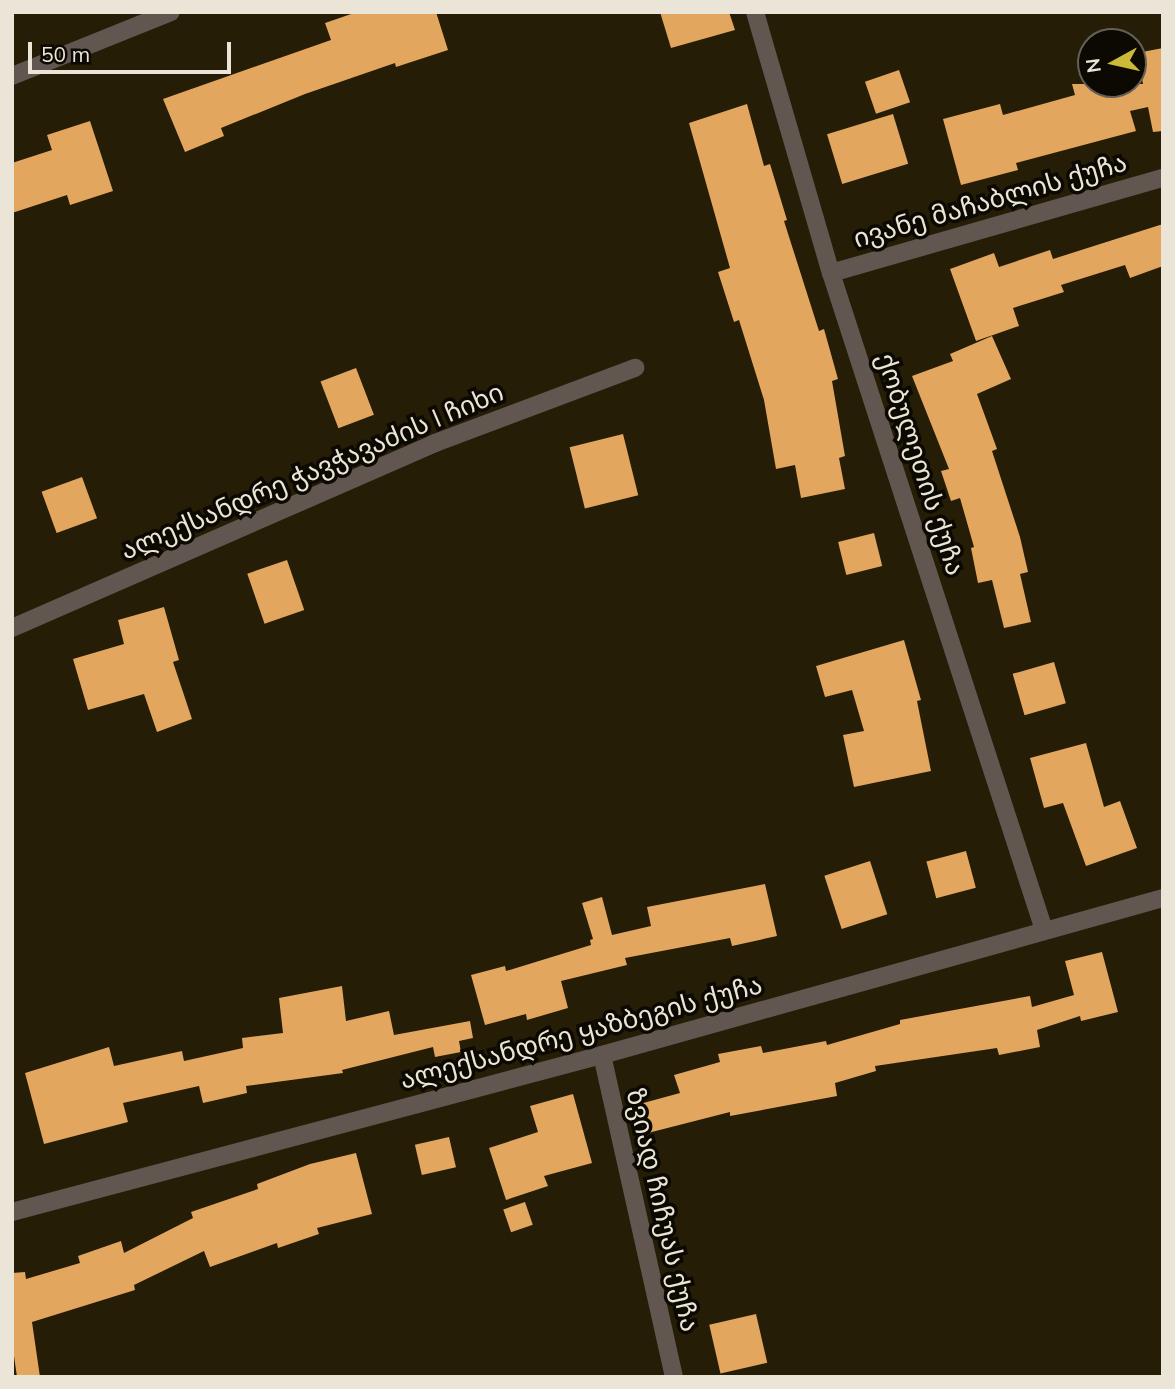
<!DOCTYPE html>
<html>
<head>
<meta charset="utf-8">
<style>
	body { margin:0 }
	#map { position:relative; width:1175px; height:1389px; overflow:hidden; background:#261d07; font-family:Mulish,"Noto Sans Georgian",sans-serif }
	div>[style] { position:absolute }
	.building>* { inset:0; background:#e2a65f; transform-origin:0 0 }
	.minor>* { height:18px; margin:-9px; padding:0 9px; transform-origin:9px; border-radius:9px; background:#615750 }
	.tertiary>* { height:18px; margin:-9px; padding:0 9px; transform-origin:9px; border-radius:9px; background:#615750 }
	span { translate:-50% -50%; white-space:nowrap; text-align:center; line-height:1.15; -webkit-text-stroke:7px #0c0802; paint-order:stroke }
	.street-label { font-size:26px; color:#eae5d7 }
	.frame { position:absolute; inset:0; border:14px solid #eae5d7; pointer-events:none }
	.north { position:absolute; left:1077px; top:28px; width:70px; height:70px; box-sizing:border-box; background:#0c0802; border:2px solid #656057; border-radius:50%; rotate:262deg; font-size:19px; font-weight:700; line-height:28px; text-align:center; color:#eae5d7 }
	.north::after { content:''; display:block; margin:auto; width:24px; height:32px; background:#cdb938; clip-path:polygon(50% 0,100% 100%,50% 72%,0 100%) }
	.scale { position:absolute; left:28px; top:42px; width:203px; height:32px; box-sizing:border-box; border:4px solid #eae5d7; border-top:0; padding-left:9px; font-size:21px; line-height:24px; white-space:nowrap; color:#eae5d7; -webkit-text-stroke:5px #0c0802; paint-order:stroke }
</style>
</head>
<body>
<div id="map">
	<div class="building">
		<i style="clip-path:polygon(357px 12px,436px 12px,448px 50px,396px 67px,395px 63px,305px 94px,221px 128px,224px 136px,185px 152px,163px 99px,331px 40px,325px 23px)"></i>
		<i style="clip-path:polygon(660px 12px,729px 12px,735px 30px,671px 48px)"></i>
		<i style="clip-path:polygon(1163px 48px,1163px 131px,1153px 132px,1148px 107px,1130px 111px,1136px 131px,1016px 163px,1018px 170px,961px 185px,943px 119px,1000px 104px,1003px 115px,1075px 95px,1072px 84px,1143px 84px,1137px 53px)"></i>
		<i style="left:899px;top:70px;width:34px;height:36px;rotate:71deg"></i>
		<i style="clip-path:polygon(747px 104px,764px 166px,770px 164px,787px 220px,784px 221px,819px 331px,824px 329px,838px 379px,832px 381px,845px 456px,839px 458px,845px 489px,801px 498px,795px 465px,776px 469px,764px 400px,739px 320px,734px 322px,718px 272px,730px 268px,689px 123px)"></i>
		<i style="left:893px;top:114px;width:52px;height:69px;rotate:73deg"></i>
		<i style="clip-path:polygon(90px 121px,113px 191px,70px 205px,67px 195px,12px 213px,12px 163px,52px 150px,47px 135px)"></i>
		<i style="clip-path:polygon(1163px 224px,1163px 266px,1130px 278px,1125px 265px,1061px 285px,1064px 292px,1013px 308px,1019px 326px,976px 341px,950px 269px,994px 253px,999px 267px,1050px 250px,1053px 259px)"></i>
		<i style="clip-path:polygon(992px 336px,1011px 379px,977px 394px,997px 449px,992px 451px,1020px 537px,1028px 572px,1020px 574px,1031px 622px,1004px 628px,992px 580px,978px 583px,971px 548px,974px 547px,960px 498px,951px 501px,941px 471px,949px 469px,912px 376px,953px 361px,950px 354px)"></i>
		<i style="left:356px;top:368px;width:50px;height:38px;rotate:69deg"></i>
		<i style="left:623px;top:434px;width:63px;height:55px;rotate:76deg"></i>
		<i style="left:82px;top:477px;width:44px;height:43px;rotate:70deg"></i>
		<i style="left:874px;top:533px;width:34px;height:37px;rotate:76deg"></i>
		<i style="left:287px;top:560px;width:53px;height:42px;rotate:71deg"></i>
		<i style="clip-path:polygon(164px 607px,179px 660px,173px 662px,192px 719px,157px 732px,144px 694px,88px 710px,73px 659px,124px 644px,118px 620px)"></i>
		<i style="clip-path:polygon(904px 640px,921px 700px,917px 701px,931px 771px,854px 787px,843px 735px,864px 731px,852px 690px,825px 697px,816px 666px)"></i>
		<i style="left:1054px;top:662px;width:43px;height:43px;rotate:74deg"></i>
		<i style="clip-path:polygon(1086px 743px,1104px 807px,1120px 801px,1137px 848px,1086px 866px,1063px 803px,1044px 808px,1030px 758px)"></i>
		<i style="left:966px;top:851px;width:38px;height:41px;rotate:75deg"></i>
		<i style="left:870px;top:861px;width:56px;height:48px;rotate:72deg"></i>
		<i style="clip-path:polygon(765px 884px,777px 936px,732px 946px,730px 938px,625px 958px,627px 965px,561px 981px,568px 1008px,527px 1020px,526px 1014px,485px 1025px,471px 975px,505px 966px,506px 971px,591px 945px,590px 940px,593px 939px,582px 903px,602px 897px,612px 935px,651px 926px,647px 907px)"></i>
		<i style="clip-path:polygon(1102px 952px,1118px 1012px,1081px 1021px,1080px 1016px,1037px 1030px,1040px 1047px,999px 1055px,997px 1048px,875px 1066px,876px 1071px,835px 1083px,837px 1096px,730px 1116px,730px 1112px,644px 1134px,636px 1105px,680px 1093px,674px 1075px,720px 1062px,718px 1054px,761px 1046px,763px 1053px,826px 1041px,827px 1045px,900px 1024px,900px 1020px,1030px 996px,1032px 1007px,1074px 995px,1065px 961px)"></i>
		<i style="clip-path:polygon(342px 986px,346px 1021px,389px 1011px,394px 1035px,470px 1021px,473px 1038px,459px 1041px,461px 1052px,435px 1057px,433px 1047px,342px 1070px,343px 1073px,246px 1086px,247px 1093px,203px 1103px,199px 1086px,123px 1103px,128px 1122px,44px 1144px,25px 1073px,109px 1047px,114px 1066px,182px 1051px,184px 1061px,243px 1048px,242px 1038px,283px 1033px,279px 998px)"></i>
		<i style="clip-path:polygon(573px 1094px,592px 1163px,544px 1176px,548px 1186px,506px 1200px,489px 1148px,538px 1132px,530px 1106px)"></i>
		<i style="left:449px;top:1137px;width:31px;height:35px;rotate:77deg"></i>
		<i style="clip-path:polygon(356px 1153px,372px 1214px,317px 1228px,319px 1234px,278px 1248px,277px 1243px,210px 1267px,204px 1251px,134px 1285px,135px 1290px,32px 1322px,40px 1377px,17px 1377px,12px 1342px,12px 1273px,25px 1272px,26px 1279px,80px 1263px,78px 1256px,121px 1241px,124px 1253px,193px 1218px,191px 1212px,258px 1189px,257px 1184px,310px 1164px)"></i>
		<i style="left:525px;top:1202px;width:24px;height:23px;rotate:71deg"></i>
		<i style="left:756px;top:1314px;width:50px;height:48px;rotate:77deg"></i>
	</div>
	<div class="minor">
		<i style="left:755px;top:12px;width:272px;rotate:73.8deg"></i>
		<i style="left:831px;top:273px;width:691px;rotate:72.04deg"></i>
		<i style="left:831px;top:273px;width:345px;rotate:-16deg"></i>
		<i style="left:12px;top:628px;width:462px;rotate:-23.6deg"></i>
		<i style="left:435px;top:443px;width:214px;rotate:-20.6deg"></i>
		<i style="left:602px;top:1055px;width:330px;rotate:77.4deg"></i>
		<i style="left:12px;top:1212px;width:611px;rotate:-14.9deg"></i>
		<i style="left:602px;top:1055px;width:583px;rotate:-15.63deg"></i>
	</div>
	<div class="tertiary">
		<i style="left:12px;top:76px;width:171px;rotate:-21.9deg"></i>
	</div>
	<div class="street-label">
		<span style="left:990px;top:200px;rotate:-16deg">ივანე მაჩაბლის ქუჩა</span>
		<span style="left:921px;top:464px;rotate:72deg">ქობულეთის ქუჩა</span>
		<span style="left:312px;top:471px;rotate:-23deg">ალექსანდრე ჭავჭავაძის I ჩიხი</span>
		<span style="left:581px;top:1032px;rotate:-15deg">ალექსანდრე ყაზბეგის ქუჩა</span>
		<span style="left:663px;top:1210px;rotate:77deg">ზვიად ჩიჩუას ქუჩა</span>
	</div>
	<div class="frame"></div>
	<div class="north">N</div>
	<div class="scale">50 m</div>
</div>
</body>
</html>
